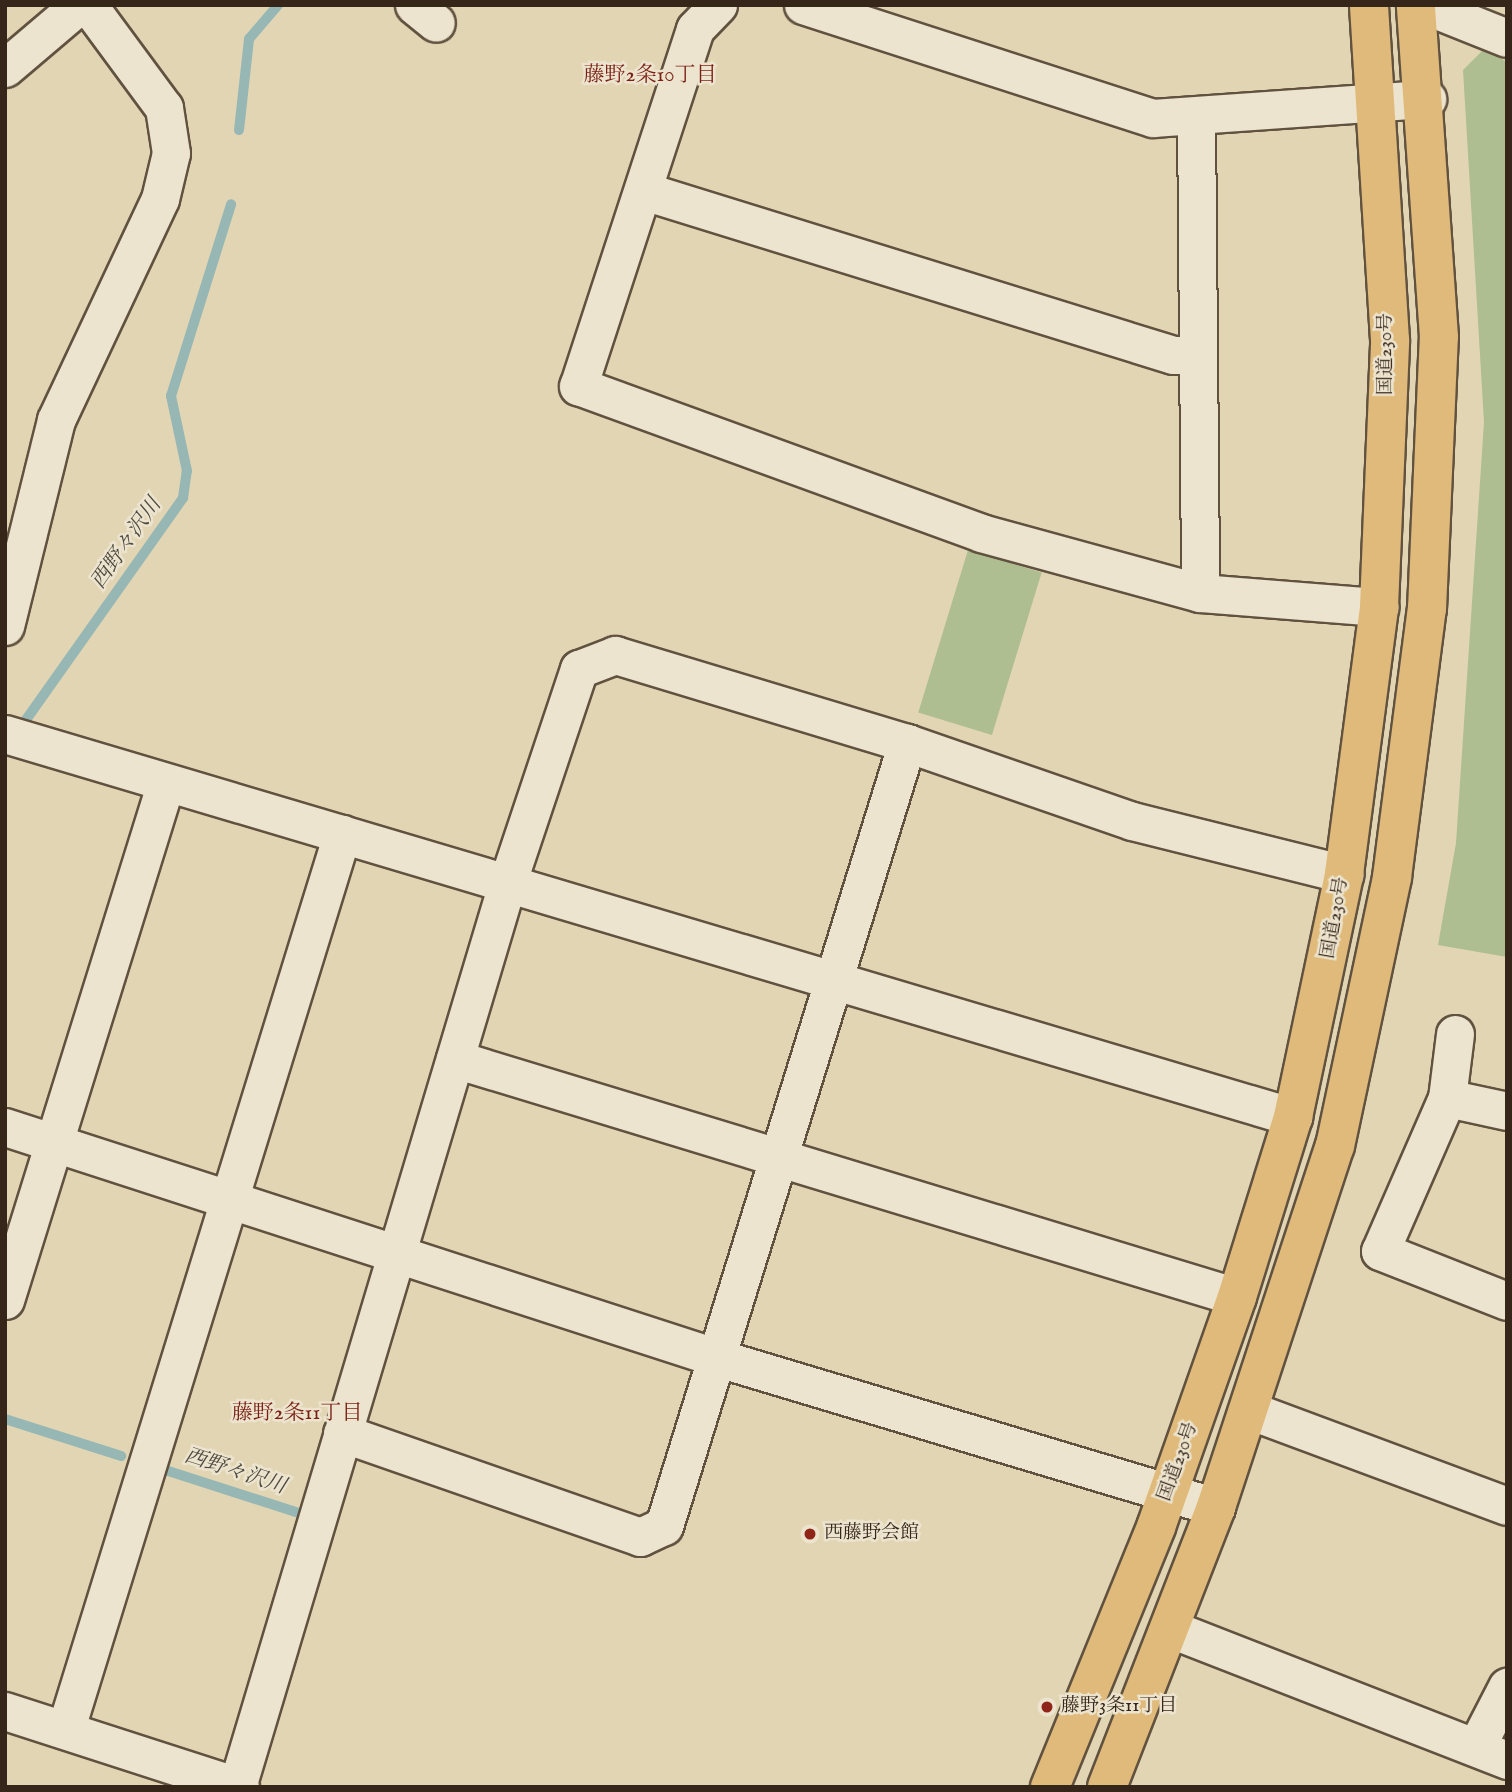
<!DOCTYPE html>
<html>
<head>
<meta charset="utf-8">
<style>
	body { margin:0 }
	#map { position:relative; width:1512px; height:1792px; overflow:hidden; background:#e1d5b3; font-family:"IM FELL English","Noto Serif JP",serif }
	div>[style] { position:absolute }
	.green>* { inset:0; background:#aebe90; transform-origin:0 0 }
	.stream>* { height:10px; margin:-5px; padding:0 5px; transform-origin:5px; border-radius:5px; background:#96b7b4 }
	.roads { filter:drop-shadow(2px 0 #615240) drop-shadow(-2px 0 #615240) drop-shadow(0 2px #615240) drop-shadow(0 -2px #615240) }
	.minor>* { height:37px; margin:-18.5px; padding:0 18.5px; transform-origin:18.5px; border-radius:18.5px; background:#ece4ce }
	.highway>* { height:38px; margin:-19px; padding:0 19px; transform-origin:19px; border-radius:19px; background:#e0ba7a }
	.dots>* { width:19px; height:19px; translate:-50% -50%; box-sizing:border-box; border:4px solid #ece4ce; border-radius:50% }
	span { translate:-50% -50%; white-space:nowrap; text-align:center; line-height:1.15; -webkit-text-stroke:5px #ece4ce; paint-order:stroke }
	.street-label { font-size:19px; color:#362619 }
	.poi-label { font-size:19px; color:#362619 }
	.left { translate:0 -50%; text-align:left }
	.neighbourhood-label { font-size:21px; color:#7a1f14 }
	.water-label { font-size:21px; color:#4e4a40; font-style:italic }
	.frame { position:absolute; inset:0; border:7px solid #362619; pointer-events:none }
</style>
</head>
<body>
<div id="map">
	<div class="green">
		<i style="clip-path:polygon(1484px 49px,1507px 62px,1507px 957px,1438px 945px,1456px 843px,1484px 422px,1463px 70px)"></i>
		<i style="left:968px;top:550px;width:77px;height:170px;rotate:17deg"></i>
	</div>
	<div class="stream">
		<i style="left:239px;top:130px;width:92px;rotate:-83.7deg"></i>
		<i style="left:249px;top:39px;width:45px;rotate:-49.5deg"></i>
		<i style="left:23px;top:724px;width:277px;rotate:-54.7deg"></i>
		<i style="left:183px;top:498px;width:27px;rotate:-82deg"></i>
		<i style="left:187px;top:471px;width:77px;rotate:-102deg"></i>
		<i style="left:171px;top:396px;width:201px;rotate:-72.6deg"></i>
		<i style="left:5px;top:1419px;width:122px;rotate:17.7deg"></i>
		<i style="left:159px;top:1468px;width:147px;rotate:17.8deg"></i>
	</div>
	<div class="roads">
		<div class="minor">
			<i style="left:414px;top:5px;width:28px;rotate:39deg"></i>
			<i style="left:718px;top:5px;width:33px;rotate:134deg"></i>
			<i style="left:695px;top:29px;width:376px;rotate:108.1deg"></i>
			<i style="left:578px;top:386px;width:429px;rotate:20deg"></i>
			<i style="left:981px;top:533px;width:227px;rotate:15.3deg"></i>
			<i style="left:1200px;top:593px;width:180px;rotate:4.5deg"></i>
			<i style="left:803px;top:5px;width:368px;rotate:17.9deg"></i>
			<i style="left:1153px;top:118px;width:275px;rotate:-4deg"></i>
			<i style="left:1424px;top:5px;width:89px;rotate:21.7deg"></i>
			<i style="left:5px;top:68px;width:97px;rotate:-40.4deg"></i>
			<i style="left:1196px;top:116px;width:477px;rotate:89.5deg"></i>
			<i style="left:644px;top:191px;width:554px;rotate:17.22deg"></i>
			<i style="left:1173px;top:355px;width:23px"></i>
			<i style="left:5px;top:626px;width:212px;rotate:-76.1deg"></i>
			<i style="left:56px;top:420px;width:244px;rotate:-64.8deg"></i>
			<i style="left:160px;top:199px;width:47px;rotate:-76.6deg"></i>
			<i style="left:171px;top:153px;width:46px;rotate:-98.8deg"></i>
			<i style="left:164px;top:108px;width:128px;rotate:-126.4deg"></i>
			<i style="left:5px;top:734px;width:1344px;rotate:16.56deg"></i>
			<i style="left:1455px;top:1034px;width:64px;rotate:97.1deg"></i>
			<i style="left:1447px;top:1098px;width:167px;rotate:113.6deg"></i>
			<i style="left:1380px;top:1251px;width:136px;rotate:21.5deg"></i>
			<i style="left:455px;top:1059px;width:817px;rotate:16.93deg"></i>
			<i style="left:1447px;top:1098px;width:61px;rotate:12.2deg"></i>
			<i style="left:5px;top:1127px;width:749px;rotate:17.95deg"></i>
			<i style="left:718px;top:1358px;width:520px;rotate:16.66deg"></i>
			<i style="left:5px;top:1300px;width:542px;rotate:-72.73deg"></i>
			<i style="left:1249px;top:1410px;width:275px;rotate:20.4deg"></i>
			<i style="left:342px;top:1433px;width:316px;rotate:19.2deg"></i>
			<i style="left:640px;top:1537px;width:26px;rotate:-25deg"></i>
			<i style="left:664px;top:1526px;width:820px;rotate:-72.76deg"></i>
			<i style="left:1171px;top:1629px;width:361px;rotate:21.3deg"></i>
			<i style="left:5px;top:1711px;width:247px;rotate:17.9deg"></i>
			<i style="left:66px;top:1728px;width:936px;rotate:-72.84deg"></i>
			<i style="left:1476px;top:1747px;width:68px;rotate:-62.7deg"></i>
			<i style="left:237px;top:1787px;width:943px;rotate:-73.35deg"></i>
			<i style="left:507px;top:884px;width:227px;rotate:-71.5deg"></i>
			<i style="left:579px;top:669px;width:39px;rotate:-21deg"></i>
			<i style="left:615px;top:655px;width:305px;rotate:16.8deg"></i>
			<i style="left:907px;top:743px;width:238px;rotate:19.1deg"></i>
			<i style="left:1132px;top:821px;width:219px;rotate:14deg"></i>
		</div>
		<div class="highway">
			<i style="left:1050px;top:1787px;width:281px;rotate:-67.8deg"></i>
			<i style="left:1156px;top:1527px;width:244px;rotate:-70.6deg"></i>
			<i style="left:1237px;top:1297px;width:189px;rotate:-72.7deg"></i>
			<i style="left:1293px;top:1117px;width:248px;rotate:-78.1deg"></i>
			<i style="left:1344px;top:874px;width:269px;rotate:-82.5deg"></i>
			<i style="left:1379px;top:607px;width:267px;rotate:-87.6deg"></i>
			<i style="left:1390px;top:340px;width:336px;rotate:-93.6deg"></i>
			<i style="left:1107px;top:1787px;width:300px;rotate:-68.7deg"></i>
			<i style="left:1216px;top:1507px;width:380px;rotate:-71.8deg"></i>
			<i style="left:1335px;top:1146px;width:275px;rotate:-78deg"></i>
			<i style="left:1392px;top:877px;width:270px;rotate:-82.6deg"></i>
			<i style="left:1427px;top:609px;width:272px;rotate:-87.5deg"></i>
			<i style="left:1439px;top:337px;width:333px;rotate:-94deg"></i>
		</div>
	</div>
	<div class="dots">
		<i style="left:810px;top:1534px;background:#8f2418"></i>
		<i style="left:1047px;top:1707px;background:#8f2418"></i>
	</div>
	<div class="street-label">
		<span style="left:1387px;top:354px;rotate:-90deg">国道230号</span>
		<span style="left:1336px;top:918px;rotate:-80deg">国道230号</span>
		<span style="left:1179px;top:1462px;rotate:-70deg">国道230号</span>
	</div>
	<div class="poi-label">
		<span class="left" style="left:824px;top:1534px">西藤野会館</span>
		<span class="left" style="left:1061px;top:1707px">藤野3条11丁目</span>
	</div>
	<div class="neighbourhood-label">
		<span style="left:650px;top:76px">藤野2条10丁目</span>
		<span style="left:297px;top:1414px">藤野2条11丁目</span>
	</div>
	<div class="water-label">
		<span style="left:127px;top:544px;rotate:-55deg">西野々沢川</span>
		<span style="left:235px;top:1472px;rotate:18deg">西野々沢川</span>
	</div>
	<div class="frame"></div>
</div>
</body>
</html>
